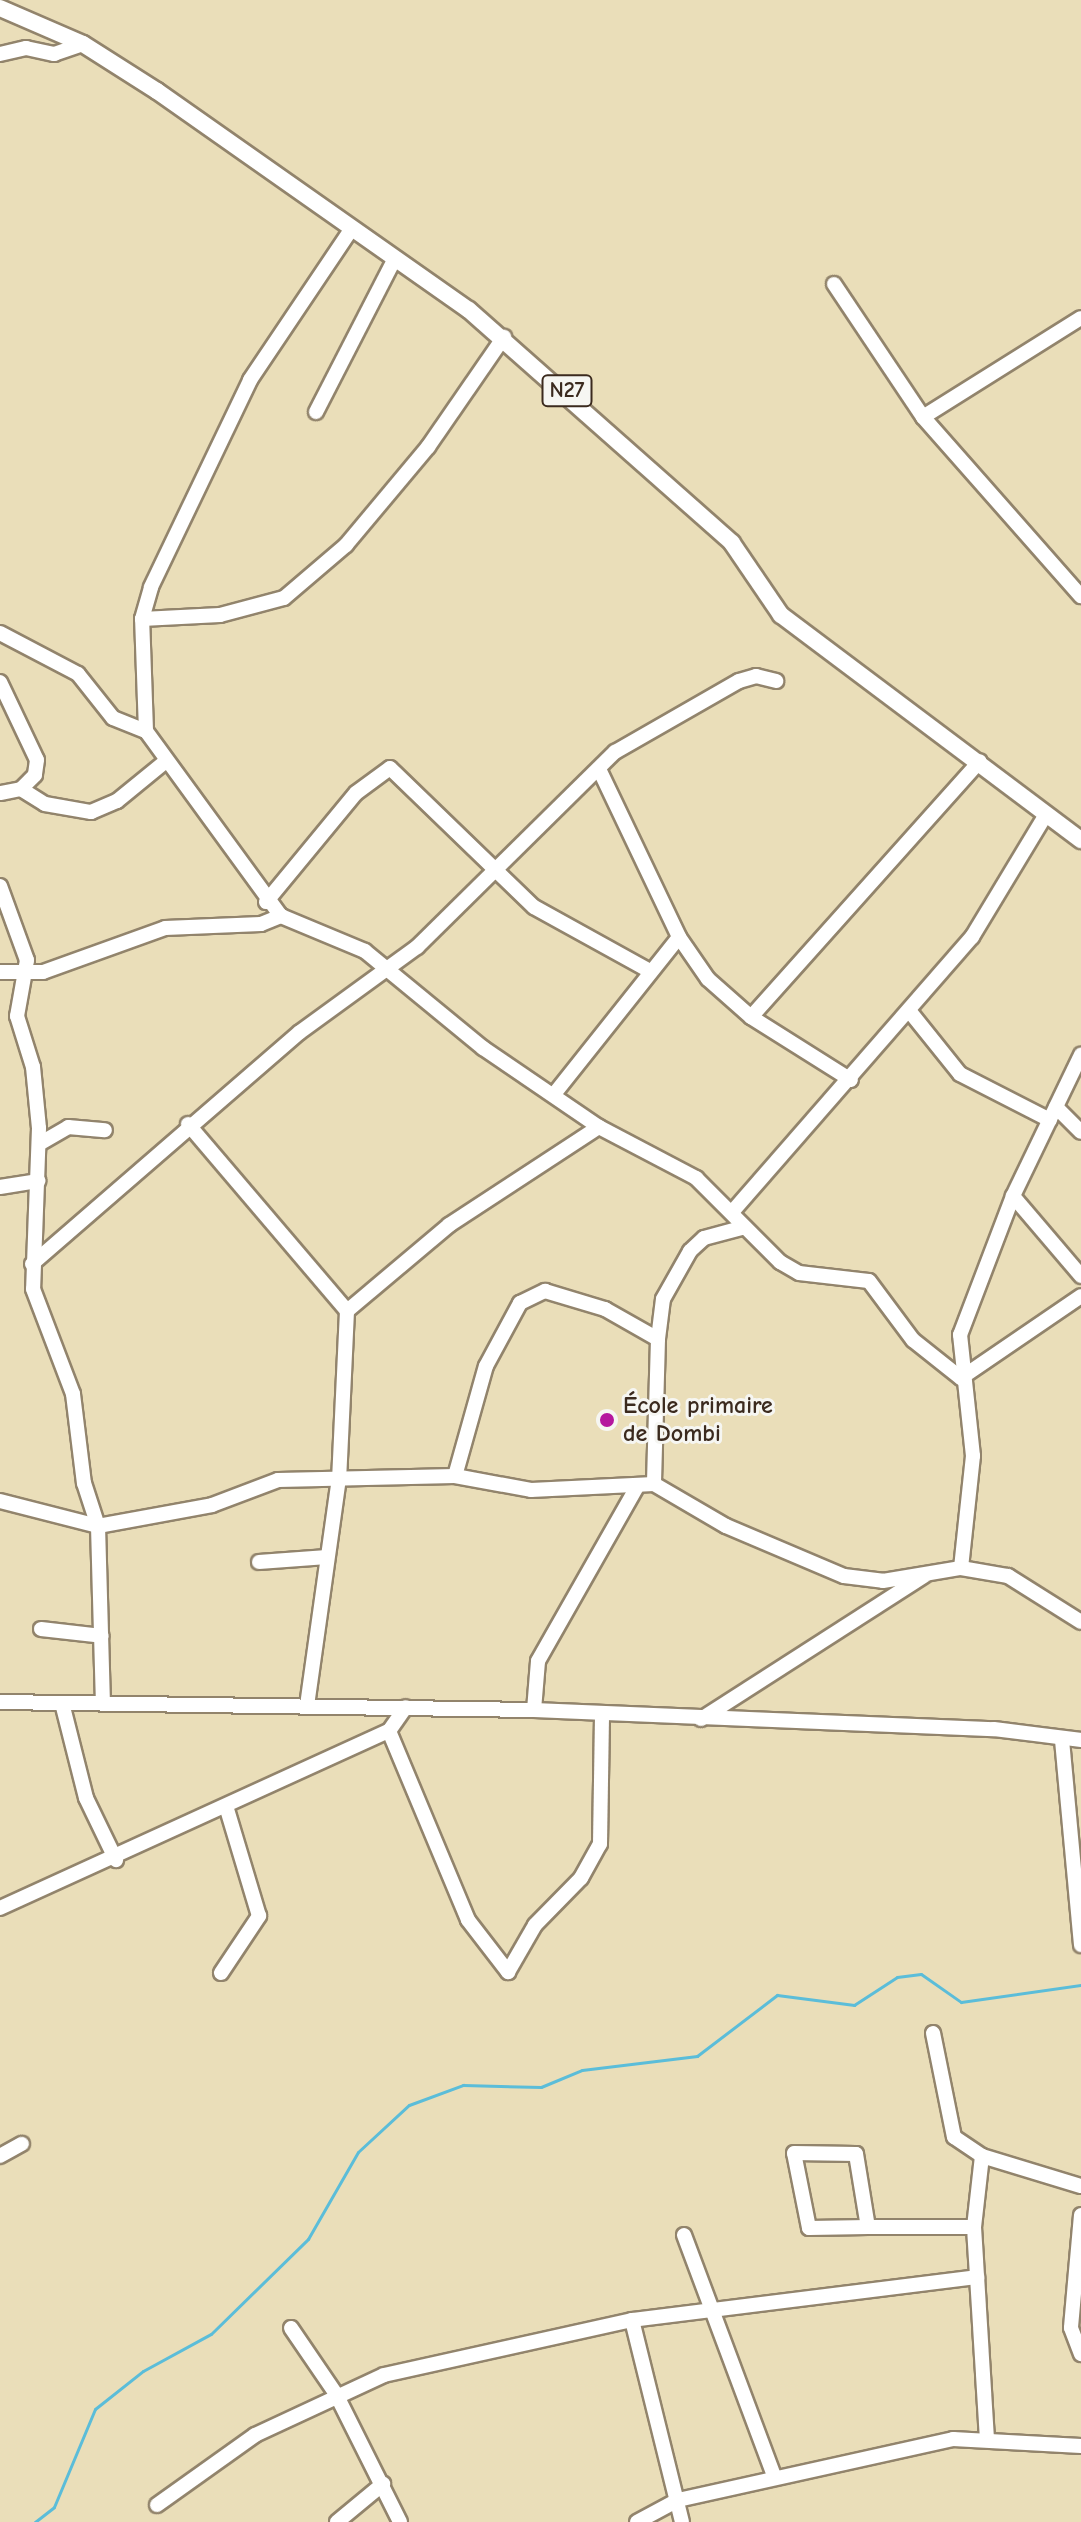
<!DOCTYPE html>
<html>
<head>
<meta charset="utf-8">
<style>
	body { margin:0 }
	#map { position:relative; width:1081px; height:2522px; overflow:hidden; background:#eadeb9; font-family:"Comic Neue",sans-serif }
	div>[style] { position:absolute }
	.stream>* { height:3px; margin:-1.5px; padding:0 1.5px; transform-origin:1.5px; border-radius:1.5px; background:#5bbdd9 }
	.roads { filter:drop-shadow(2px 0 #92846c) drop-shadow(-2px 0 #92846c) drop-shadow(0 2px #92846c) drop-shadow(0 -2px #92846c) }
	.minor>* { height:14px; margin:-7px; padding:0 7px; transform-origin:7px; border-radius:7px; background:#fff }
	.major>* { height:16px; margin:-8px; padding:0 8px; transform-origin:8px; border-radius:8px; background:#fff }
	.dots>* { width:22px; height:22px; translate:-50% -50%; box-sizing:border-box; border:4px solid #f6f6f2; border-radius:50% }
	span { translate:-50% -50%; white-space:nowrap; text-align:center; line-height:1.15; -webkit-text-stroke:6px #f6f6f2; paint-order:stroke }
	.shield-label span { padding:2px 6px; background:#f6f6f2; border:2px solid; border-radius:6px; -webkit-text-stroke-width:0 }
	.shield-label { font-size:22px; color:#3b2a1e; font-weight:700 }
	.poi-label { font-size:24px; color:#3b2a1e; font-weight:700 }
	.left { translate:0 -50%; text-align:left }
</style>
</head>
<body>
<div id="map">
	<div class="stream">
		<i style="left:35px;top:2522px;width:24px;rotate:-38deg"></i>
		<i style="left:54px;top:2507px;width:106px;rotate:-67.3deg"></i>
		<i style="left:95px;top:2409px;width:61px;rotate:-38.4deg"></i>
		<i style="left:143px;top:2371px;width:77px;rotate:-28.6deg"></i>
		<i style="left:211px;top:2334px;width:136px;rotate:-44.4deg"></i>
		<i style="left:308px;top:2239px;width:100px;rotate:-60.1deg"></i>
		<i style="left:358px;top:2152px;width:69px;rotate:-42.7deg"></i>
		<i style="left:409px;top:2105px;width:58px;rotate:-20.3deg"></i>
		<i style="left:463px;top:2085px;width:78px;rotate:1.5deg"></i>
		<i style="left:541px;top:2087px;width:44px;rotate:-22.5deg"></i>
		<i style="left:582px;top:2070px;width:116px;rotate:-6.9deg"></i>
		<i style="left:697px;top:2056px;width:101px;rotate:-37.3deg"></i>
		<i style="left:777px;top:1995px;width:78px;rotate:7.4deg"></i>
		<i style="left:854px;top:2005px;width:51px;rotate:-33.1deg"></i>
		<i style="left:897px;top:1977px;width:24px;rotate:-7deg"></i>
		<i style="left:921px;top:1974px;width:49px;rotate:35deg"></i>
		<i style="left:961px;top:2002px;width:121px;rotate:-8.1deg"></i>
	</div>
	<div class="roads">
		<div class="minor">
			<i style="left:0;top:54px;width:27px;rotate:-13deg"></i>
			<i style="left:26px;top:48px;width:29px;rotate:12deg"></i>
			<i style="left:54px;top:54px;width:31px;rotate:-19deg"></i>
			<i style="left:834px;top:284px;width:160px;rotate:56.2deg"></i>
			<i style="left:923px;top:417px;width:239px;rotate:48.6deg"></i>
			<i style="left:316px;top:412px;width:173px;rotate:-62.8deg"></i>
			<i style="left:923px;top:417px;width:186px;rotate:-32.1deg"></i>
			<i style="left:142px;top:619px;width:78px;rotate:-2.9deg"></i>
			<i style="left:220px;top:615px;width:66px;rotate:-14.9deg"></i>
			<i style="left:284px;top:598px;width:82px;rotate:-40.5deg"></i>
			<i style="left:346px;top:545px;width:128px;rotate:-50.1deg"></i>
			<i style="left:428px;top:447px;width:134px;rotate:-55.4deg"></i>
			<i style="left:0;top:633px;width:88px;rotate:27.7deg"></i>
			<i style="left:78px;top:674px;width:56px;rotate:51.5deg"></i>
			<i style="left:113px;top:718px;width:35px;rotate:22deg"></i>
			<i style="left:146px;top:731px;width:229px;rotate:53.9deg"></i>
			<i style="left:281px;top:916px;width:91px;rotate:22.6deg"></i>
			<i style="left:365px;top:951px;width:153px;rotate:39.4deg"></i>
			<i style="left:483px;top:1048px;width:140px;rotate:34.3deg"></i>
			<i style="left:599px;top:1127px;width:110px;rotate:27.7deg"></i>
			<i style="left:696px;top:1178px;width:119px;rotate:45deg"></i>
			<i style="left:780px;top:1262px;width:22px;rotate:30deg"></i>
			<i style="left:799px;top:1273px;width:70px;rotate:6.5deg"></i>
			<i style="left:869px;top:1281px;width:74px;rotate:53.3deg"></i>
			<i style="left:913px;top:1340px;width:61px;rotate:38.4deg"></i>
			<i style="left:961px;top:1378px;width:145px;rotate:-34.3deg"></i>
			<i style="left:0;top:682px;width:86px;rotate:64.6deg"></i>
			<i style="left:37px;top:760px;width:15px;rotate:98deg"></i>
			<i style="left:35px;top:775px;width:20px;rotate:135deg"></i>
			<i style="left:21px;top:789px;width:21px;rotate:169deg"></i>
			<i style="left:146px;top:731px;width:112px;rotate:-92deg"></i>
			<i style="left:142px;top:619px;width:33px;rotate:-74deg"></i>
			<i style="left:151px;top:587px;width:229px;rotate:-64.4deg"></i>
			<i style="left:250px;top:380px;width:183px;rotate:-56.1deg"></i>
			<i style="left:599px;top:769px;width:186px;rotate:64.5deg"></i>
			<i style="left:679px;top:937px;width:51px;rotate:55.4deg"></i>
			<i style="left:708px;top:979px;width:57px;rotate:41.5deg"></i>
			<i style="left:751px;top:1017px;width:118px;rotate:32.2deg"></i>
			<i style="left:21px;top:789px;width:28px;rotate:32deg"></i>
			<i style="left:45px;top:804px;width:47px;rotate:9.9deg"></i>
			<i style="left:91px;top:812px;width:28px;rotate:-23deg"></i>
			<i style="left:117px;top:801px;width:63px;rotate:-39.2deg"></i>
			<i style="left:0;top:886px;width:79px;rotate:70deg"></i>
			<i style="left:27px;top:960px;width:57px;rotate:100.1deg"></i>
			<i style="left:17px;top:1016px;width:53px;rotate:72.6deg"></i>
			<i style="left:33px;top:1067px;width:61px;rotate:84.4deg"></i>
			<i style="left:39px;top:1128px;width:161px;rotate:92.1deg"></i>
			<i style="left:33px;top:1289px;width:112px;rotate:69.1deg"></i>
			<i style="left:73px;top:1394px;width:90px;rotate:83deg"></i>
			<i style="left:84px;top:1483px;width:45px;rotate:72deg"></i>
			<i style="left:98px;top:1526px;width:178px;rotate:88.4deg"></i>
			<i style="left:266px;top:902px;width:141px;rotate:-50.5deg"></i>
			<i style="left:356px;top:793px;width:42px;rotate:-36.3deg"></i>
			<i style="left:390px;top:768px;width:200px;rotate:44deg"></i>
			<i style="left:534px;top:907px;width:130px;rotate:28.9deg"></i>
			<i style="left:0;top:972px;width:43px"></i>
			<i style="left:43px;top:972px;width:130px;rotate:-19.8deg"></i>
			<i style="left:165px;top:928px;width:96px;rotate:-2.4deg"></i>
			<i style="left:261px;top:924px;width:22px;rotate:-22deg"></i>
			<i style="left:911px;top:1013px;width:78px;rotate:51.2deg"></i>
			<i style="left:960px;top:1074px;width:101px;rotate:27.1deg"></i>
			<i style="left:751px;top:1017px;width:343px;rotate:-48.2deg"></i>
			<i style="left:555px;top:1093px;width:199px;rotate:-51.5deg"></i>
			<i style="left:1056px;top:1107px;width:35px;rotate:45deg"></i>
			<i style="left:188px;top:1124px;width:245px;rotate:49.6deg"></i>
			<i style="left:347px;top:1311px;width:167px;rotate:92.7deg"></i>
			<i style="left:339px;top:1478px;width:230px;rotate:98deg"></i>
			<i style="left:39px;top:1144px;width:34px;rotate:-30deg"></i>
			<i style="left:68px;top:1127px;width:37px;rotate:5deg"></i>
			<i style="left:0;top:1187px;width:39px;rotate:-9deg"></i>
			<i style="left:1013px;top:1196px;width:105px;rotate:49.6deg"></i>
			<i style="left:732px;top:1212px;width:365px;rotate:-48.9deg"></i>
			<i style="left:972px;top:937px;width:141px;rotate:-58.9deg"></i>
			<i style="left:32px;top:1264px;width:354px;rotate:-40.9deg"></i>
			<i style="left:300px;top:1032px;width:145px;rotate:-36deg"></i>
			<i style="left:417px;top:947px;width:278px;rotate:-44.6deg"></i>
			<i style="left:615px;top:752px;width:143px;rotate:-29.8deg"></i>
			<i style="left:739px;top:681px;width:18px;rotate:-16deg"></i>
			<i style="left:756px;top:676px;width:21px;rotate:14deg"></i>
			<i style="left:347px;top:1311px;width:133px;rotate:-40.1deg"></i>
			<i style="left:449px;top:1225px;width:179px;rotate:-33.2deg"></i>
			<i style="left:658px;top:1339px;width:40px;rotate:-82.9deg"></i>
			<i style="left:663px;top:1299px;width:55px;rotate:-60.6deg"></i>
			<i style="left:690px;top:1251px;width:19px;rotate:-43deg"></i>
			<i style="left:704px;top:1238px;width:42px;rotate:-15deg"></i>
			<i style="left:455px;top:1476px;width:114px;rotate:-74.3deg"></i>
			<i style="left:486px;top:1366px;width:72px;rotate:-61.6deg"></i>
			<i style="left:520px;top:1303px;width:28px;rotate:-26deg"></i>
			<i style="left:545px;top:1291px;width:63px;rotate:16.7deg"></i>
			<i style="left:605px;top:1309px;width:61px;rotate:29.5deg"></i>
			<i style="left:658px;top:1339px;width:145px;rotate:91.6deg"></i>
			<i style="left:0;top:1501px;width:101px;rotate:14.3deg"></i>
			<i style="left:98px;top:1526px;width:116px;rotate:-10.4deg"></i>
			<i style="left:212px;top:1505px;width:71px;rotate:-20.7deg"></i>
			<i style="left:278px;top:1480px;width:177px;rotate:-1.3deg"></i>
			<i style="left:455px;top:1476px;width:77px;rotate:10.4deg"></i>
			<i style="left:531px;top:1490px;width:123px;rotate:-2.8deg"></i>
			<i style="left:654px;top:1484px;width:83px;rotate:30.3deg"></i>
			<i style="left:726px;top:1526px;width:128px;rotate:23deg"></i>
			<i style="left:844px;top:1576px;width:39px;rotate:7deg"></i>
			<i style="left:883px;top:1581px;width:79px;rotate:-9.5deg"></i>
			<i style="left:961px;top:1568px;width:48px;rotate:9.7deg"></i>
			<i style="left:1008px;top:1576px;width:86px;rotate:32.2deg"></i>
			<i style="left:259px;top:1562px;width:68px;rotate:-4.2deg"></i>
			<i style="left:961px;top:1568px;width:113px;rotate:-83.9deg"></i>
			<i style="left:973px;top:1456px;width:122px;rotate:-96.1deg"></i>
			<i style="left:960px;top:1335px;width:149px;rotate:-69.1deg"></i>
			<i style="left:1013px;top:1196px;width:157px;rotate:-64.3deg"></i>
			<i style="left:41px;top:1629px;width:61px;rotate:6.5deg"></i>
			<i style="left:0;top:1702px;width:534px;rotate:0.86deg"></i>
			<i style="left:534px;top:1710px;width:460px;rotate:2.4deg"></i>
			<i style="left:994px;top:1729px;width:88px;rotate:7.2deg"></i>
			<i style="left:62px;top:1703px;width:98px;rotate:75.8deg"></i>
			<i style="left:86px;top:1798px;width:69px;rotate:64.2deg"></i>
			<i style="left:534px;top:1710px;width:49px;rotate:-85.3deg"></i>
			<i style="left:538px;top:1661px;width:202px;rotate:-60.4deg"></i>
			<i style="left:701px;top:1719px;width:265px;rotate:-32.7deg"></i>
			<i style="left:389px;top:1731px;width:205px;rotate:67.3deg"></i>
			<i style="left:468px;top:1920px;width:66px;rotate:52.4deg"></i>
			<i style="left:508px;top:1972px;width:54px;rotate:-60.1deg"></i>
			<i style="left:535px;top:1925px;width:66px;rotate:-45.6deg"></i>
			<i style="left:581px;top:1878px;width:39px;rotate:-61deg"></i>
			<i style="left:600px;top:1844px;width:130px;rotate:-89.1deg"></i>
			<i style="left:1062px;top:1740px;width:206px;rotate:84.7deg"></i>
			<i style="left:0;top:1908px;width:427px;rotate:-24.5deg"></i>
			<i style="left:389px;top:1731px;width:29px;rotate:-55deg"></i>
			<i style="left:221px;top:1973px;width:69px;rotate:-56.3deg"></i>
			<i style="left:259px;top:1916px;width:115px;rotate:-106.7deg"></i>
			<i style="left:933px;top:2033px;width:106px;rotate:78.6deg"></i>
			<i style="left:954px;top:2137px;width:34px;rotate:34deg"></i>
			<i style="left:982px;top:2156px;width:103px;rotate:16.9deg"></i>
			<i style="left:0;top:2156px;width:25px;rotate:-29deg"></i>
			<i style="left:982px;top:2156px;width:71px;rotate:96.4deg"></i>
			<i style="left:974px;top:2227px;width:210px;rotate:86.5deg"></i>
			<i style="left:1081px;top:2215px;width:113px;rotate:95.1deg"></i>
			<i style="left:1071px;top:2328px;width:28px;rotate:69deg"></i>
			<i style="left:868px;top:2227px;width:59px;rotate:179deg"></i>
			<i style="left:809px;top:2228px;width:76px;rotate:-101.3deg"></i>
			<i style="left:794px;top:2153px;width:62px;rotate:0.9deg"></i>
			<i style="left:856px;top:2154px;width:74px;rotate:80.7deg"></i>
			<i style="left:868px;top:2227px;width:106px"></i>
			<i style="left:684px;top:2235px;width:259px;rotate:69.5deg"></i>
			<i style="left:632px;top:2320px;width:208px;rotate:76.1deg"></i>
			<i style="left:291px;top:2328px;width:80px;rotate:55.7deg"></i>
			<i style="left:336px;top:2394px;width:143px;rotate:63.4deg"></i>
			<i style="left:157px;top:2505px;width:120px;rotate:-35.5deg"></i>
			<i style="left:255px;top:2435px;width:142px;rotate:-24.9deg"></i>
			<i style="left:384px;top:2375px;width:254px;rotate:-12.5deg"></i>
			<i style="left:632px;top:2320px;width:348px;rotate:-7.1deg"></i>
			<i style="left:337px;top:2522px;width:60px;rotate:-39.6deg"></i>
			<i style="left:637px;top:2522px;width:47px;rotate:-28.2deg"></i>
			<i style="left:678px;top:2500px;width:282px;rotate:-12.5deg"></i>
			<i style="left:953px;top:2439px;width:128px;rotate:3.1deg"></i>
		</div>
		<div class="major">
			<i style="left:0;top:8px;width:90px;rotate:23.4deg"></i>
			<i style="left:83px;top:44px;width:88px;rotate:32.4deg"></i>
			<i style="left:157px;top:91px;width:381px;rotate:35.1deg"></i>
			<i style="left:469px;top:310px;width:351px;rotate:41.5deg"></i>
			<i style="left:732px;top:543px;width:87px;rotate:55.8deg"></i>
			<i style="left:781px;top:615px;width:375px;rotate:36.9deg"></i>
		</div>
	</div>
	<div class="dots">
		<i style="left:607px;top:1420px;background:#b5179e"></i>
	</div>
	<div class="shield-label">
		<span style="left:567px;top:391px">N27</span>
	</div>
	<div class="poi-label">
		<span class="left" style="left:623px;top:1420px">École primaire<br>de Dombi</span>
	</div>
</div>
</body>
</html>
